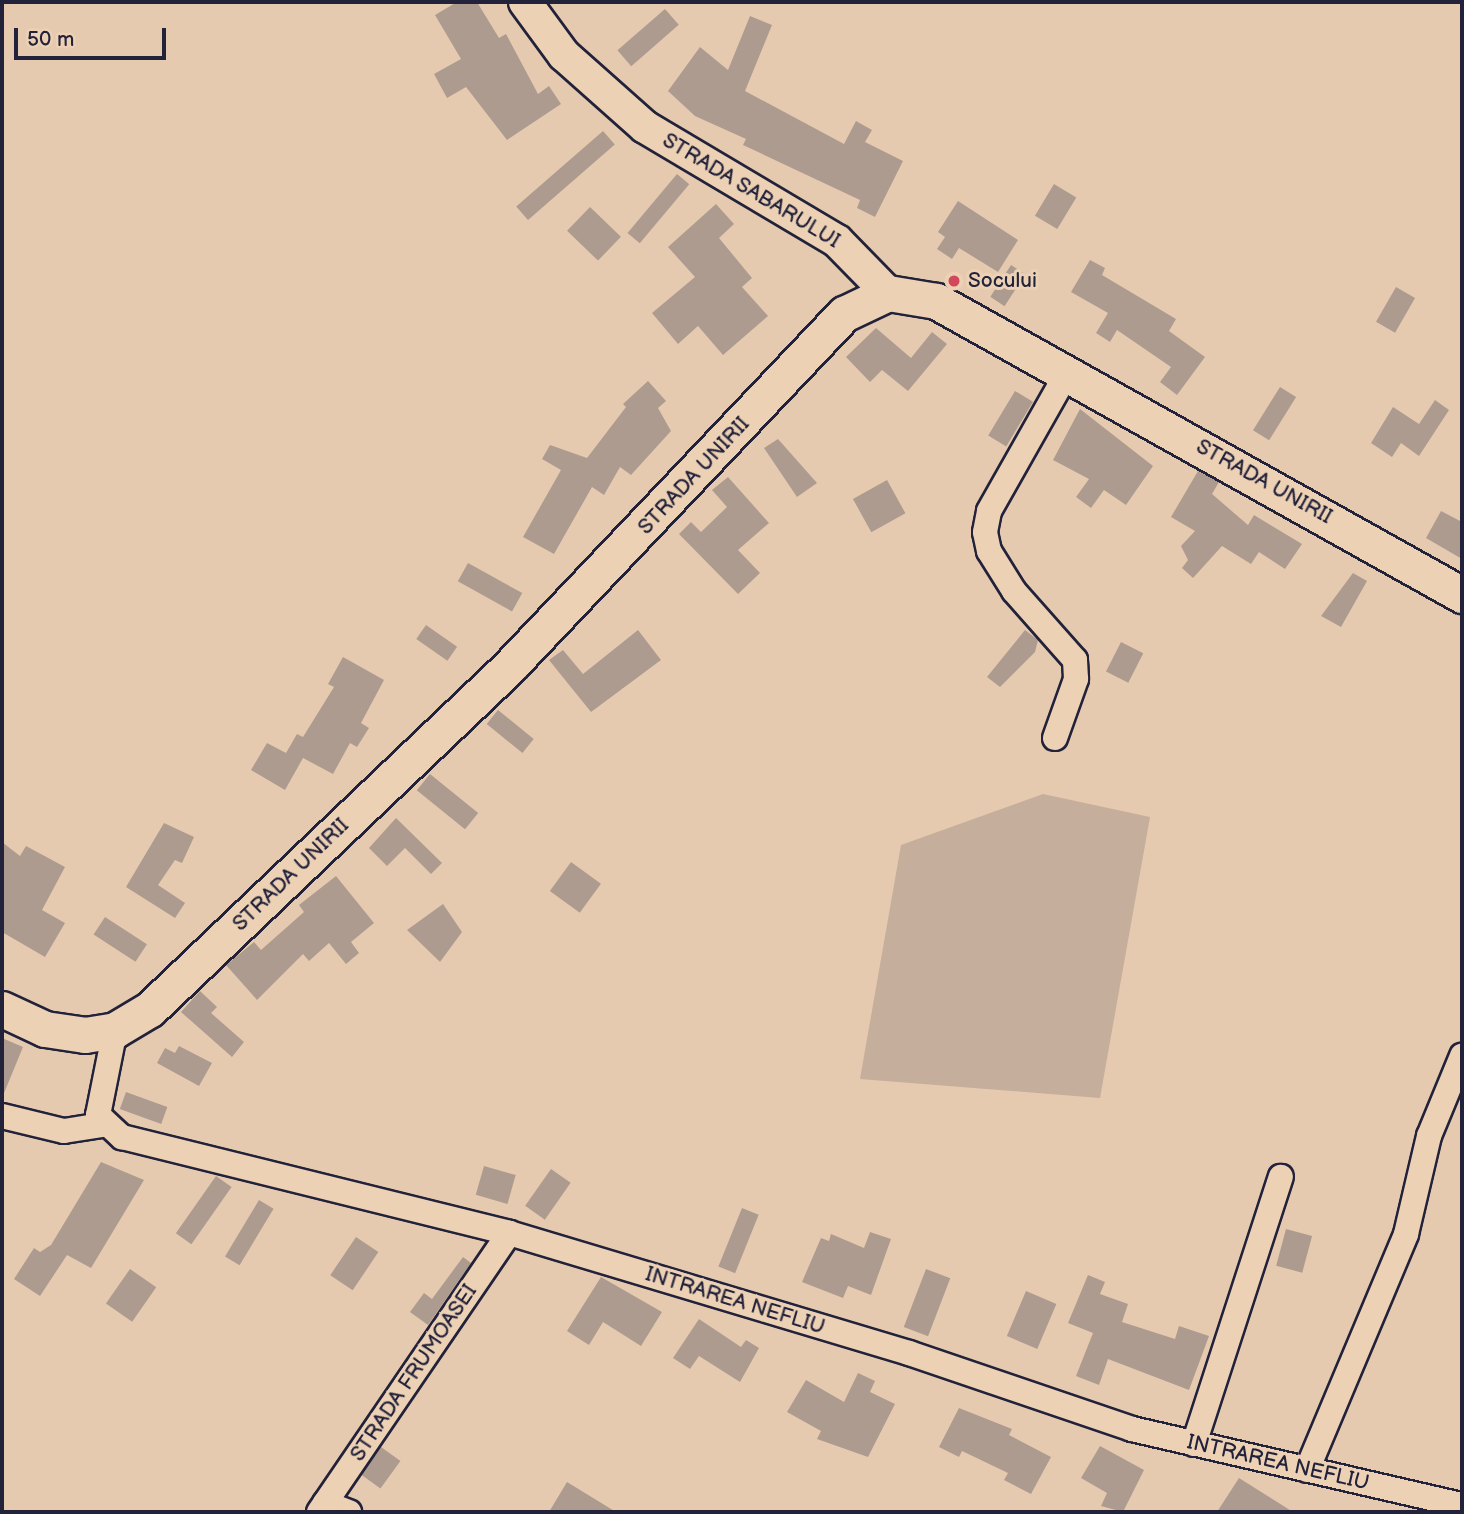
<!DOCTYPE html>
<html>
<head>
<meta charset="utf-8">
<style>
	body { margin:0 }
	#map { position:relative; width:1464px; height:1514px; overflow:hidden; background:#e5caaf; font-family:"Balsamiq Sans",sans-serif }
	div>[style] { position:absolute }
	.green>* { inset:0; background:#c5ae9c }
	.building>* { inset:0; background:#ae9b8f; transform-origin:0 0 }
	.roads { filter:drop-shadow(2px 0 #22223b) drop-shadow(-2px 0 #22223b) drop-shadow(0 2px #22223b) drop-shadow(0 -2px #22223b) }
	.minor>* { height:24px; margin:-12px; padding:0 12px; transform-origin:12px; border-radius:12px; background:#edd1b4 }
	.tertiary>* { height:32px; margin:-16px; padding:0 16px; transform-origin:16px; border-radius:16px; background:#edd1b4 }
	.secondary>* { height:35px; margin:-17.5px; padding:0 17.5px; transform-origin:17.5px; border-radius:17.5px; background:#edd1b4 }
	.dots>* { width:19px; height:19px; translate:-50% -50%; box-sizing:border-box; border:4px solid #edd1b4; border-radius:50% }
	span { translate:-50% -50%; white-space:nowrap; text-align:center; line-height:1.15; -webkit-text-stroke:6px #edd1b4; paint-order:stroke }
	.street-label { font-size:21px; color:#22223b }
	.poi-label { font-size:21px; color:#22223b }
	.left { translate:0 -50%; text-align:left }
	.frame { position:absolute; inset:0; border:4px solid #22223b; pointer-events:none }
	.scale { position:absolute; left:14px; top:28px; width:152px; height:32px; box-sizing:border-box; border:4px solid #22223b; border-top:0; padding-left:9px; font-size:21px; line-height:24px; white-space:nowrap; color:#22223b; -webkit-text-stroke:5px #edd1b4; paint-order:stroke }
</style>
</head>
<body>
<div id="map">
	<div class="green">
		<i style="clip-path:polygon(1043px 794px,1150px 817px,1100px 1098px,860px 1079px,901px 845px)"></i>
	</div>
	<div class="building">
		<i style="clip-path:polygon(457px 2px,477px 2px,499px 38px,506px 34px,538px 94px,549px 86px,561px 104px,507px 140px,466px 87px,447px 98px,434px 74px,461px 59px,435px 15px)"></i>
		<i style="left:665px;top:9px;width:21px;height:63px;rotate:49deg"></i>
		<i style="clip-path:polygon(750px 16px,772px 25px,745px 91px,844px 144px,856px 121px,872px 130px,865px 142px,903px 161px,875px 217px,857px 208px,860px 200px,743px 145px,746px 139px,695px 116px,668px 91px,700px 47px,728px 70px)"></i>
		<i style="left:603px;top:131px;width:18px;height:115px;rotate:49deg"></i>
		<i style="left:677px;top:174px;width:16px;height:77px;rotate:40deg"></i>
		<i style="left:1054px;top:184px;width:26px;height:37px;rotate:31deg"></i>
		<i style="clip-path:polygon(958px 201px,1018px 240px,998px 272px,959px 248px,952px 259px,937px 249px,945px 237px,938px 232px)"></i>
		<i style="clip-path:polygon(716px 204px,734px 224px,719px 238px,752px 278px,742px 287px,768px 316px,723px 355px,698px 326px,678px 344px,652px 313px,695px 277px,668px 247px)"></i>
		<i style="left:590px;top:207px;width:43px;height:33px;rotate:44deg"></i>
		<i style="clip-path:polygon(1090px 260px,1105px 268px,1102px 275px,1176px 319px,1169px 331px,1205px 357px,1177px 395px,1160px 382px,1171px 367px,1117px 330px,1110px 342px,1096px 333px,1108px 313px,1071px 292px)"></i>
		<i style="left:1011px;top:265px;width:17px;height:38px;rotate:33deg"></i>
		<i style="left:1396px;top:287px;width:22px;height:40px;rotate:30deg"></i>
		<i style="clip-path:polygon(876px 328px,911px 358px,932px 332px,947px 344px,908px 391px,882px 370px,870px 382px,846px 357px)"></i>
		<i style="clip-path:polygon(648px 381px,666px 401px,658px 408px,671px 431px,631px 475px,620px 467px,604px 495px,592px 487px,554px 554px,523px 537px,561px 470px,542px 459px,550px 445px,587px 458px,626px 407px,623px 404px)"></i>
		<i style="left:1280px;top:387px;width:19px;height:51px;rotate:32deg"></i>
		<i style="left:1015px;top:391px;width:21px;height:52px;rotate:31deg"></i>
		<i style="clip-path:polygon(1435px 400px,1449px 410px,1419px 456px,1401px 443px,1392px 457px,1371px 443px,1393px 407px,1419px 424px)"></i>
		<i style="clip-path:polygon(1080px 409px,1153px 466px,1126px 505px,1104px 490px,1091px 508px,1076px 497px,1089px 479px,1053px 460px)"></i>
		<i style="clip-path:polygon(778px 439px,817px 483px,797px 497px,764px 448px)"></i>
		<i style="clip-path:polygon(1198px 471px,1219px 482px,1212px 494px,1248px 525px,1254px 515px,1302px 544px,1285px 569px,1259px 552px,1251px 564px,1222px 546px,1193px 578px,1182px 568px,1188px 560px,1181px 546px,1195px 531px,1171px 517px)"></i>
		<i style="clip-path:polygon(728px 477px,769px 523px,738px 550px,760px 573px,738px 594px,679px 534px,691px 522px,701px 532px,727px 507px,712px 490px)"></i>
		<i style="left:887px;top:480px;width:38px;height:39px;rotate:61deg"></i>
		<i style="clip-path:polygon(1441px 511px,1462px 522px,1462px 559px,1426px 538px)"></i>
		<i style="left:468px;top:563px;width:62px;height:21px;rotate:29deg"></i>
		<i style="clip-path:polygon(1353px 573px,1367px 581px,1341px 627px,1321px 616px)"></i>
		<i style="left:426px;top:625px;width:38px;height:17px;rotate:35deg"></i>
		<i style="clip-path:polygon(638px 630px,661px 660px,591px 712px,549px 660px,563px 650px,583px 674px)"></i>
		<i style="clip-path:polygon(1025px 630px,1038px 640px,1035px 652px,1000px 687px,987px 677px)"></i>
		<i style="left:1121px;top:642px;width:25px;height:33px;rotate:27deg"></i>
		<i style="clip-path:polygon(343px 657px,384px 680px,361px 723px,369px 728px,357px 747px,350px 743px,333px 774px,303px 758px,285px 790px,251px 770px,267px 743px,286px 753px,297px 734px,303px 737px,334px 687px,328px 684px)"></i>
		<i style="left:498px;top:710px;width:46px;height:18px;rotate:39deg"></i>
		<i style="left:430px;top:774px;width:62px;height:21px;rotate:39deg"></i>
		<i style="clip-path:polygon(396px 818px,442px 863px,431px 874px,405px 848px,387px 866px,369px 848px)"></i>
		<i style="clip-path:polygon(164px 823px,194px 837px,182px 863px,175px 860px,158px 885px,185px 903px,175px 918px,126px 887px)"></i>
		<i style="clip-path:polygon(2px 842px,20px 856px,26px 846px,65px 867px,42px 910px,65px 923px,45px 957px,2px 932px)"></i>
		<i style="left:571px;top:862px;width:37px;height:36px;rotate:36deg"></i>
		<i style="clip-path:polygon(336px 876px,374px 923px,351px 942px,359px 953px,346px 964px,329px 943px,309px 961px,303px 954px,257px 1000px,226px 965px,254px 942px,261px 950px,304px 912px,299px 905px)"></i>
		<i style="clip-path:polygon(443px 904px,462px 932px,440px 962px,407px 930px)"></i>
		<i style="left:105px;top:917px;width:50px;height:21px;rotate:33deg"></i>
		<i style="clip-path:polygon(200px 991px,217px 1007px,211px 1013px,244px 1042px,232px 1057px,181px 1012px)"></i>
		<i style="clip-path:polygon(2px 1038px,23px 1047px,2px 1098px)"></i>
		<i style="clip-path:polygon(179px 1046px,212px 1063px,199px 1086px,157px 1063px,165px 1048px,175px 1053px)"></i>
		<i style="left:126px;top:1092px;width:44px;height:18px;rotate:20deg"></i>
		<i style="clip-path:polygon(101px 1162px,144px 1180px,91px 1268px,67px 1255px,40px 1296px,14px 1279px,34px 1248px,40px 1252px,51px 1245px)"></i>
		<i style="left:484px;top:1166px;width:33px;height:30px;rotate:16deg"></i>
		<i style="left:551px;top:1169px;width:24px;height:45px;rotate:35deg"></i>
		<i style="left:216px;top:1176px;width:19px;height:70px;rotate:35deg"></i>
		<i style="left:259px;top:1200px;width:17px;height:66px;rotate:31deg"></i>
		<i style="left:742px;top:1208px;width:18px;height:63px;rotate:22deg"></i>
		<i style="left:1286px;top:1229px;width:27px;height:38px;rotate:15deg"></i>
		<i style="clip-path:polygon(870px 1232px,891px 1239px,871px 1295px,848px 1286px,843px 1298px,802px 1282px,821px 1238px,829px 1241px,831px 1234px,864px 1248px)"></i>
		<i style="left:356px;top:1237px;width:27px;height:46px;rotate:34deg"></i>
		<i style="clip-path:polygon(463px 1257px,471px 1263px,428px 1325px,410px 1312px,424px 1293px,432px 1299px)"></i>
		<i style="left:130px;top:1269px;width:32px;height:42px;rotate:35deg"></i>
		<i style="left:926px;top:1269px;width:26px;height:62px;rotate:21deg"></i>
		<i style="clip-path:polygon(1088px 1275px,1105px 1282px,1100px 1294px,1128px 1304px,1122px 1322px,1175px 1339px,1179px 1326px,1209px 1336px,1189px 1390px,1108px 1359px,1099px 1385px,1076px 1376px,1093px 1333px,1068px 1323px)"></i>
		<i style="clip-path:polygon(601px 1277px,662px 1312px,641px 1346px,603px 1322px,589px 1345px,567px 1331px)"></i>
		<i style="left:1026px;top:1291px;width:33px;height:49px;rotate:23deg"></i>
		<i style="clip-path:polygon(699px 1319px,741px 1347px,746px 1340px,759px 1348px,740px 1382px,699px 1356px,690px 1369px,673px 1358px)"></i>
		<i style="clip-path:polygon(858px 1373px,875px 1381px,870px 1392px,895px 1404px,868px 1457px,817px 1439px,821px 1431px,787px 1412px,806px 1380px,844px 1402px)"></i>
		<i style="clip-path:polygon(959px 1408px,1012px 1429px,1009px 1435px,1051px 1457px,1031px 1494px,1004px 1480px,1008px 1473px,962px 1451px,959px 1457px,939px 1447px)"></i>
		<i style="clip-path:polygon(1100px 1446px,1144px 1470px,1123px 1512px,1101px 1506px,1107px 1493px,1081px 1478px)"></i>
		<i style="left:381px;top:1447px;width:24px;height:34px;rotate:36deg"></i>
		<i style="clip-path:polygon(1239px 1478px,1293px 1512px,1217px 1512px)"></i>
		<i style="clip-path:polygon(567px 1482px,616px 1512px,549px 1512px)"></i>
	</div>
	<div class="roads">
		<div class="minor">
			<i style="left:1055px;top:738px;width:63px;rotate:-70.4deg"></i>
			<i style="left:1076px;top:679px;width:19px;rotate:-93deg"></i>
			<i style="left:1075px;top:660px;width:92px;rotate:-131.5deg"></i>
			<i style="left:1014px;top:591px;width:47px;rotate:-122deg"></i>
			<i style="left:989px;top:551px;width:19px;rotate:-102deg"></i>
			<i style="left:985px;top:532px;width:21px;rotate:-79deg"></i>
			<i style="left:989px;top:511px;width:159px;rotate:-60.5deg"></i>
			<i style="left:115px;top:1030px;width:87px;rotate:101.3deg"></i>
			<i style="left:98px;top:1115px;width:33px;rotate:43deg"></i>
			<i style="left:122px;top:1137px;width:399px;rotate:13.9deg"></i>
			<i style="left:509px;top:1233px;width:418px;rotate:16.7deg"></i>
			<i style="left:909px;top:1353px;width:236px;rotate:18.8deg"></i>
			<i style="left:1132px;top:1429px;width:339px;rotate:13deg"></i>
			<i style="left:2px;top:1116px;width:64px;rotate:13.6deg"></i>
			<i style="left:64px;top:1131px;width:39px;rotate:-9deg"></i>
			<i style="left:1194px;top:1444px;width:281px;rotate:-72deg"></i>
			<i style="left:1307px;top:1470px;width:256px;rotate:-67.2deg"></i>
			<i style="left:1406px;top:1234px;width:101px;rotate:-76.8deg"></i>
			<i style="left:1429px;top:1136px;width:87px;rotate:-67.6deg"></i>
			<i style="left:325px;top:1503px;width:26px;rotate:21deg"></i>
			<i style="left:319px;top:1512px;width:338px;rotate:-55.7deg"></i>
		</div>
		<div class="tertiary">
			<i style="left:525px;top:2px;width:66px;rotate:53.7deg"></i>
			<i style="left:564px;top:55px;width:108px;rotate:41.6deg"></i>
			<i style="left:645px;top:127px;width:223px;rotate:30.7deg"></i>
			<i style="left:837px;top:241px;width:73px;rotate:45.6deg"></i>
		</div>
		<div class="secondary">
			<i style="left:2px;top:1009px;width:47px;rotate:24.9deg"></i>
			<i style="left:45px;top:1029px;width:40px;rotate:8.5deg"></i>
			<i style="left:85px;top:1035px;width:30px;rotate:-9deg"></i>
			<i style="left:115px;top:1030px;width:41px;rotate:-31deg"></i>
			<i style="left:150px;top:1009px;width:496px;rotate:-43.6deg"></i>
			<i style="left:509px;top:667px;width:487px;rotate:-46.5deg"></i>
			<i style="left:844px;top:314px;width:49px;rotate:-25.5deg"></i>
			<i style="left:888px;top:293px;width:49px;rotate:9.5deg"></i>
			<i style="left:936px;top:301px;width:603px;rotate:29.2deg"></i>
		</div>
	</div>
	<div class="dots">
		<i style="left:954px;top:281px;background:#d1495b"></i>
	</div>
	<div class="street-label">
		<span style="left:751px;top:191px;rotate:31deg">STRADA SABARULUI</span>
		<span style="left:694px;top:476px;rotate:-47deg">STRADA UNIRII</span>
		<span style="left:1264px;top:482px;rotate:29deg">STRADA UNIRII</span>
		<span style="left:291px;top:875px;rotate:-44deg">STRADA UNIRII</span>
		<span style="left:735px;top:1301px;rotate:17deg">INTRAREA NEFLIU</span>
		<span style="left:414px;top:1373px;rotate:-56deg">STRADA FRUMOASEI</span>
		<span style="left:1278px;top:1463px;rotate:13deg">INTRAREA NEFLIU</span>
	</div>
	<div class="poi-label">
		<span class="left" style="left:968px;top:281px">Socului</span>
	</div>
	<div class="frame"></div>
	<div class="scale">50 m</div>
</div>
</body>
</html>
